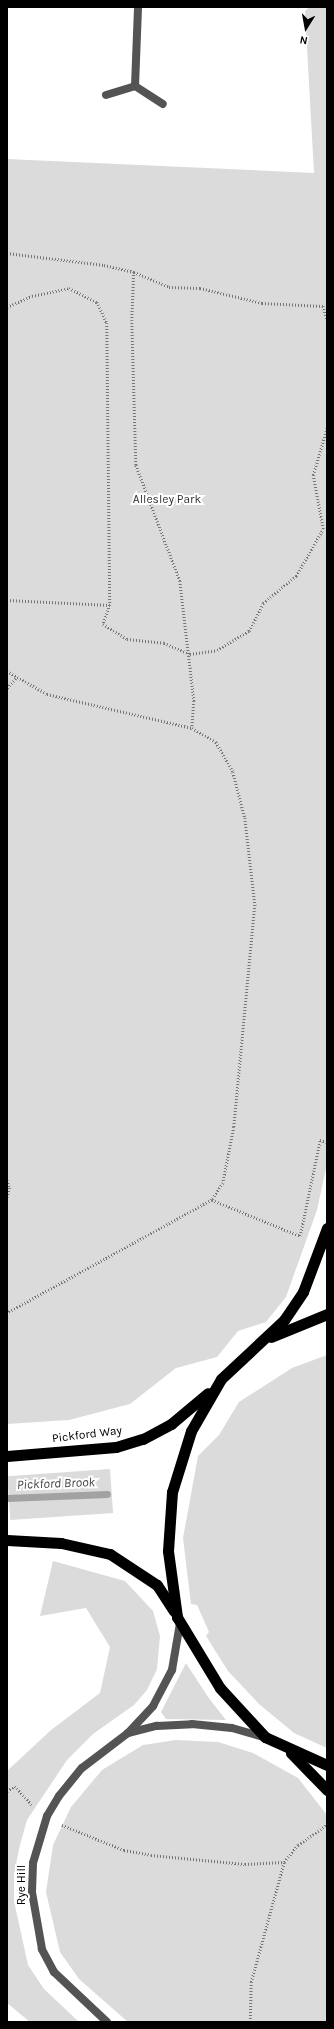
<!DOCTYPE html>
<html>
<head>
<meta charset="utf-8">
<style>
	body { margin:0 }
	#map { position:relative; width:334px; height:2029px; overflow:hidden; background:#fff; font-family:Karla,sans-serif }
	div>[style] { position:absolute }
	.green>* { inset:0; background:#dbdbdb; transform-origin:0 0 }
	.stream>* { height:7px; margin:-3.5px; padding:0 3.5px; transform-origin:3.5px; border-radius:3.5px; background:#a2a2a2 }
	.path>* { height:2.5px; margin-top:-1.25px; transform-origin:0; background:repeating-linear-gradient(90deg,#767676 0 1px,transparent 0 3px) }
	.minor>* { height:8px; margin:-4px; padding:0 4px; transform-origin:4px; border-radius:4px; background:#545454 }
	.tertiary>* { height:8px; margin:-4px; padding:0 4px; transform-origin:4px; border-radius:4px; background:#545454 }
	.trunk>* { height:11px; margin:-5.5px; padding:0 5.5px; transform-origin:5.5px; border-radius:5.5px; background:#000 }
	span { translate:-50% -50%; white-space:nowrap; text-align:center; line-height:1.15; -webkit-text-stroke:4px #fff; paint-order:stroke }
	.park-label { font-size:12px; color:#323232 }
	.street-label { font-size:12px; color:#000 }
	.water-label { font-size:13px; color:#434343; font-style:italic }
	.frame { position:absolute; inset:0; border:8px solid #000; pointer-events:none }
	.north { position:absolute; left:286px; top:8px; width:40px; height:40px; -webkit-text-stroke:3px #fff; paint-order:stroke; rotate:191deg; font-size:11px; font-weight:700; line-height:16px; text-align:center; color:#000 }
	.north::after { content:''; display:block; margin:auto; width:14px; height:18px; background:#000; clip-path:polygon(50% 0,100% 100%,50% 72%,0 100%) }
</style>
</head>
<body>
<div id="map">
	<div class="green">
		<i style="clip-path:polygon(309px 7px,327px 7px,327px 1164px,317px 1210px,286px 1297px,266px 1322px,238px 1331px,217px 1357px,176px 1368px,130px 1404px,69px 1420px,7px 1424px,7px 159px,314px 173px,305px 11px)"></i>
		<i style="clip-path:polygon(327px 1355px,327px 1748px,294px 1733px,259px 1704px,228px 1671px,206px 1636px,209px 1632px,197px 1605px,191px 1604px,183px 1538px,198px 1456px,219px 1435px,239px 1402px,292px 1368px)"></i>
		<i style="left:110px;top:1469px;width:44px;height:103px;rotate:86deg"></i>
		<i style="clip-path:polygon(53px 1561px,125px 1581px,153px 1611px,160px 1636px,157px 1669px,147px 1690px,134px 1705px,93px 1734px,67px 1760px,27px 1820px,20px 1845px,14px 1874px,14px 1901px,28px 1965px,44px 1989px,79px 2022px,30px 2022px,7px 2003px,7px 1771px,51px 1730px,100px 1693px,110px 1647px,86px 1608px,40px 1616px)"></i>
		<i style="clip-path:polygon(186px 1663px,208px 1697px,226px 1720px,166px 1719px,161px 1712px)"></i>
		<i style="clip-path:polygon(176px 1740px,218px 1742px,253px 1753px,298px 1778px,327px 1815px,327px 2022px,128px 2022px,79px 1979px,60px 1952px,46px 1892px,53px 1845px,71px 1807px,102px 1770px,143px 1745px)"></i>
	</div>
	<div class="stream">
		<i style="left:7px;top:1498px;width:100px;rotate:-2.3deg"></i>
	</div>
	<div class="path">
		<i style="left:7px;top:253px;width:98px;rotate:7.1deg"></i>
		<i style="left:104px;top:265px;width:31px;rotate:13deg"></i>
		<i style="left:134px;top:272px;width:38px;rotate:23deg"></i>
		<i style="left:169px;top:287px;width:31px;rotate:2deg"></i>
		<i style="left:200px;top:288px;width:64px;rotate:13.6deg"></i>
		<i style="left:262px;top:303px;width:61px;rotate:2.8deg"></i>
		<i style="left:323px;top:306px;width:13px;rotate:72deg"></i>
		<i style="left:134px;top:272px;width:48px;rotate:92.4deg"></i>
		<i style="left:132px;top:320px;width:145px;rotate:88.4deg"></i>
		<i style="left:136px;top:465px;width:124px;rotate:69.2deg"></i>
		<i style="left:180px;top:581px;width:121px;rotate:83.3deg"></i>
		<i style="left:194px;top:701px;width:27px;rotate:94deg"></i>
		<i style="left:7px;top:307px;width:27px;rotate:-24deg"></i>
		<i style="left:32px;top:296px;width:38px;rotate:-12deg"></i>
		<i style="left:69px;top:288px;width:31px;rotate:27deg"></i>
		<i style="left:97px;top:302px;width:23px;rotate:65deg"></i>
		<i style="left:107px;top:323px;width:282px;rotate:89.4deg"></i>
		<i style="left:110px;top:605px;width:20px;rotate:110deg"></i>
		<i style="left:103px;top:624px;width:28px;rotate:32deg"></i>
		<i style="left:127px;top:639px;width:37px;rotate:6deg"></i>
		<i style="left:164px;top:643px;width:28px;rotate:23deg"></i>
		<i style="left:190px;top:654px;width:27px;rotate:-8deg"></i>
		<i style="left:217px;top:650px;width:37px;rotate:-31deg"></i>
		<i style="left:249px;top:631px;width:31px;rotate:-63deg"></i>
		<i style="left:263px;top:603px;width:43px;rotate:-39.3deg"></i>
		<i style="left:296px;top:576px;width:54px;rotate:-60.1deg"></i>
		<i style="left:323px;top:529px;width:55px;rotate:-100.5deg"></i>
		<i style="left:313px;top:475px;width:49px;rotate:-73.4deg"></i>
		<i style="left:7px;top:600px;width:103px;rotate:2.8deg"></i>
		<i style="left:7px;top:671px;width:46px;rotate:29.9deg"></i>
		<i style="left:47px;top:694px;width:149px;rotate:13.2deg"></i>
		<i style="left:192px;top:728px;width:28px;rotate:30deg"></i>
		<i style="left:216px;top:742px;width:34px;rotate:60deg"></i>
		<i style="left:233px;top:772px;width:48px;rotate:75.4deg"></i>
		<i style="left:245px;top:818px;width:88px;rotate:83.4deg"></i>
		<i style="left:255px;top:905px;width:223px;rotate:95.4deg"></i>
		<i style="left:234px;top:1127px;width:57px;rotate:101.1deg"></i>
		<i style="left:223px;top:1183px;width:20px;rotate:123deg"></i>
		<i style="left:212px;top:1200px;width:234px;rotate:151.1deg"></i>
		<i style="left:7px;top:688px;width:13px;rotate:-48deg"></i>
		<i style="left:7px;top:1180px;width:9px;rotate:69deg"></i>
		<i style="left:10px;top:1188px;width:10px;rotate:107deg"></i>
		<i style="left:212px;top:1200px;width:95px;rotate:22.2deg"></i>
		<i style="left:300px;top:1236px;width:98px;rotate:-78.2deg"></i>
		<i style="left:320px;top:1140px;width:7px;rotate:16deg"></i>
		<i style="left:7px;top:1791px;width:9px;rotate:-32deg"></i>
		<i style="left:15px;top:1786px;width:27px;rotate:48deg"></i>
		<i style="left:62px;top:1825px;width:67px;rotate:22deg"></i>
		<i style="left:124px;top:1850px;width:27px;rotate:10deg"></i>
		<i style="left:151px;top:1855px;width:94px;rotate:5.5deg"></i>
		<i style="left:245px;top:1864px;width:39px;rotate:-3deg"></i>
		<i style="left:250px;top:2022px;width:40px;rotate:-88.6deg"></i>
		<i style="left:251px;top:1982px;width:124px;rotate:-74.6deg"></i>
		<i style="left:284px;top:1862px;width:22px;rotate:-51deg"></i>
		<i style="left:298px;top:1845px;width:35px;rotate:-35deg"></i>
	</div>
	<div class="minor">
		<i style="left:135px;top:86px;width:79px;rotate:-87.8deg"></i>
		<i style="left:106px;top:95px;width:30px;rotate:-17deg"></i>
		<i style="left:135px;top:86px;width:33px;rotate:33deg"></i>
	</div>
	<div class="tertiary">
		<i style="left:128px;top:1733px;width:30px;rotate:-14deg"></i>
		<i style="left:157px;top:1726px;width:35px;rotate:-3deg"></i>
		<i style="left:192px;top:1724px;width:40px;rotate:5.7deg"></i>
		<i style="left:232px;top:1728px;width:33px;rotate:16deg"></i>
		<i style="left:107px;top:2022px;width:73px;rotate:-136.7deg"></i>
		<i style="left:54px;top:1972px;width:26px;rotate:-118deg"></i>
		<i style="left:42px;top:1949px;width:58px;rotate:-100deg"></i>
		<i style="left:32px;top:1892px;width:29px;rotate:-88deg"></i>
		<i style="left:33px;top:1863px;width:49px;rotate:-73.4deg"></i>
		<i style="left:47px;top:1816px;width:23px;rotate:-59deg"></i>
		<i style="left:59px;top:1796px;width:36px;rotate:-51deg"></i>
		<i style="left:82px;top:1768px;width:58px;rotate:-37.3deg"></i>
		<i style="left:128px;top:1733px;width:37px;rotate:-47deg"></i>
		<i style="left:153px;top:1706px;width:41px;rotate:-62.2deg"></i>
		<i style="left:172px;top:1670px;width:48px;rotate:-80.3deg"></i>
	</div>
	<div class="trunk">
		<i style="left:327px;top:1228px;width:68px;rotate:110.6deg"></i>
		<i style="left:303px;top:1292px;width:34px;rotate:124deg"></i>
		<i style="left:284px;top:1320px;width:86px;rotate:136.9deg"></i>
		<i style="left:221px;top:1379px;width:60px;rotate:120deg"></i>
		<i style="left:191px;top:1431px;width:64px;rotate:107.3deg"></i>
		<i style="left:172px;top:1492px;width:59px;rotate:93.9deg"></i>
		<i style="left:168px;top:1551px;width:67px;rotate:82.2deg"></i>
		<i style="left:177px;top:1617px;width:83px;rotate:58.8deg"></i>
		<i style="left:220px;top:1688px;width:67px;rotate:47.4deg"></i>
		<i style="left:265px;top:1737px;width:68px;rotate:24.3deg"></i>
		<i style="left:271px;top:1337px;width:61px;rotate:-22.3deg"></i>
		<i style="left:7px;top:1456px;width:109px;rotate:-4.7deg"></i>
		<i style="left:116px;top:1447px;width:28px;rotate:-17deg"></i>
		<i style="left:143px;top:1439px;width:32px;rotate:-28deg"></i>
		<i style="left:171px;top:1424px;width:48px;rotate:-40deg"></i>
		<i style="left:7px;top:1540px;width:54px;rotate:3.2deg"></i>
		<i style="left:61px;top:1543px;width:50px;rotate:12.7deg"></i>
		<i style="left:110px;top:1554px;width:56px;rotate:33.4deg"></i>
		<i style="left:157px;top:1585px;width:31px;rotate:57deg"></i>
		<i style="left:291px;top:1753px;width:52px;rotate:45.8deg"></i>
	</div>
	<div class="park-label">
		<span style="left:167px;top:500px">Allesley Park</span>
	</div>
	<div class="street-label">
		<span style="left:87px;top:1435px;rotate:-7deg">Pickford Way</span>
		<span style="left:22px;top:1885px;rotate:-90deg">Rye Hill</span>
	</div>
	<div class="water-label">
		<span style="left:56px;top:1484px;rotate:-2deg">Pickford Brook</span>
	</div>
	<div class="frame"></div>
	<div class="north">N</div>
</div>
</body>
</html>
